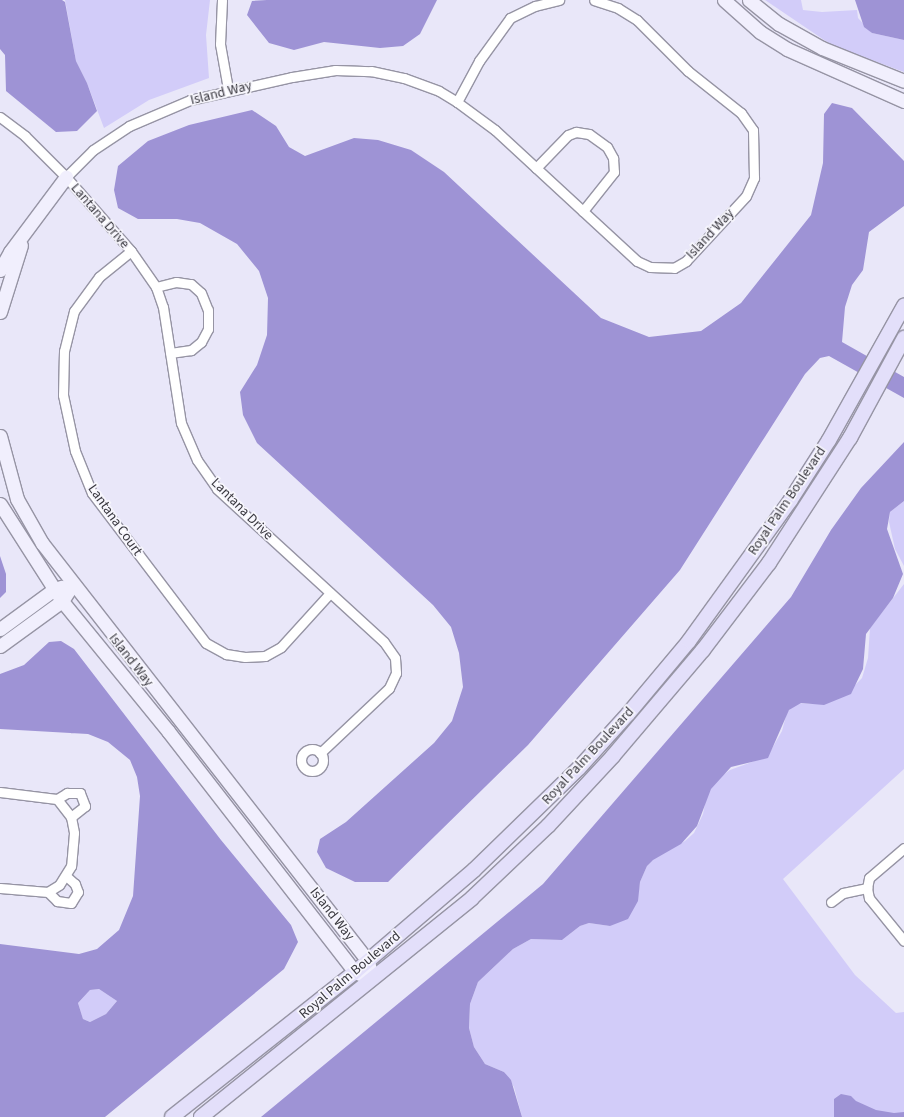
<!DOCTYPE html>
<html>
<head>
<meta charset="utf-8">
<style>
	body { margin:0 }
	#map { position:relative; width:904px; height:1117px; overflow:hidden; background:#e9e7f9; font-family:"Source Sans 3",sans-serif }
	div>[style] { position:absolute }
	.green>* { inset:0; background:#d2ccf9 }
	.water>* { inset:0; background:#9e93d5 }
	.roads { filter:drop-shadow(1px 0 #9694a4) drop-shadow(-1px 0 #9694a4) drop-shadow(0 1px #9694a4) drop-shadow(0 -1px #9694a4) }
	.street>* { height:9px; margin:-4.5px; padding:0 4.5px; transform-origin:4.5px; border-radius:4.5px; background:#fff }
	.street>.ring { margin:-4.5px; padding:0; box-sizing:content-box; background:none; border:9px solid #fff; border-radius:50% }
	.secondary>* { height:13px; margin:-6.5px; padding:0 6.5px; transform-origin:6.5px; border-radius:6.5px; background:#f1effd }
	.primary>* { height:14px; margin:-7px; padding:0 7px; transform-origin:7px; border-radius:7px; background:#e3dffa }
	span { translate:-50% -50%; white-space:nowrap; text-align:center; line-height:1.15; -webkit-text-stroke:3.5px #f7f6fd; paint-order:stroke }
	.street-label { font-size:14px; color:#39383f }
</style>
</head>
<body>
<div id="map">
	<div class="green">
		<i style="clip-path:polygon(65px 0,210px 0,206px 35px,209px 78px,149px 100px,104px 128px,87px 83px,76px 61px)"></i>
		<i style="clip-path:polygon(765px 0,801px 0,803px 10px,822px 12px,857px 10px,858px 18px,872px 33px,904px 40px,904px 72px,833px 46px)"></i>
		<i style="clip-path:polygon(904px 501px,904px 566px,895px 549px,889px 522px,890px 512px)"></i>
		<i style="clip-path:polygon(904px 584px,904px 769px,783px 879px,855px 975px,896px 1013px,904px 1012px,904px 1117px,522px 1117px,514px 1087px,504px 1072px,485px 1064px,474px 1047px,469px 1028px,470px 1004px,478px 982px,513px 949px,531px 939px,562px 940px,580px 926px,589px 923px,610px 926px,637px 901px,640px 882px,647px 866px,655px 857px,685px 841px,694px 833px,703px 814px,708px 789px,719px 778px,730px 770px,760px 759px,770px 752px,782px 731px,787px 712px,797px 703px,814px 704px,850px 690px,862px 678px,868px 658px,870px 628px)"></i>
		<i style="clip-path:polygon(99px 989px,117px 1001px,106px 1014px,90px 1022px,83px 1019px,78px 1003px,90px 990px)"></i>
	</div>
	<div class="water">
		<i style="clip-path:polygon(0 0,62px 0,65px 2px,76px 61px,87px 83px,97px 111px,77px 131px,56px 132px,6px 91px,5px 55px,0 49px)"></i>
		<i style="clip-path:polygon(267px 0,437px 0,420px 34px,403px 46px,380px 48px,324px 42px,294px 50px,269px 43px,247px 15px,252px 1px)"></i>
		<i style="clip-path:polygon(855px 0,904px 0,904px 40px,872px 33px,864px 27px)"></i>
		<i style="clip-path:polygon(832px 103px,852px 108px,904px 161px,904px 206px,869px 232px,863px 270px,852px 285px,845px 307px,842px 342px,904px 377px,904px 398px,829px 356px,820px 358px,805px 374px,680px 570px,528px 745px,388px 882px,355px 882px,326px 868px,317px 852px,320px 839px,346px 822px,434px 743px,452px 721px,463px 687px,459px 653px,451px 627px,433px 605px,257px 443px,243px 415px,240px 392px,257px 365px,267px 335px,268px 298px,259px 271px,237px 244px,200px 223px,177px 219px,138px 219px,118px 208px,114px 190px,118px 166px,148px 141px,189px 125px,252px 110px,276px 126px,289px 147px,305px 156px,354px 138px,378px 140px,411px 150px,444px 172px,601px 318px,649px 337px,701px 331px,741px 303px,811px 215px,823px 163px,824px 114px)"></i>
		<i style="clip-path:polygon(904px 442px,904px 501px,890px 512px,887px 529px,903px 574px,893px 598px,866px 634px,863px 669px,851px 694px,824px 705px,801px 703px,789px 710px,768px 758px,731px 767px,711px 789px,697px 826px,681px 844px,653px 860px,647px 866px,640px 882px,638px 901px,628px 919px,610px 926px,589px 923px,580px 926px,562px 940px,531px 939px,513px 949px,478px 982px,470px 1004px,469px 1028px,474px 1047px,485px 1064px,504px 1072px,511px 1080px,522px 1117px,261px 1117px,543px 884px,791px 597px,831px 530px,861px 488px)"></i>
		<i style="clip-path:polygon(0 556px,6px 574px,6px 592px,0 598px)"></i>
		<i style="clip-path:polygon(evenodd,61px 641px,74px 649px,221px 840px,291px 925px,298px 942px,284px 969px,105px 1117px,0 1117px,0 944px,79px 954px,97px 949px,119px 930px,133px 896px,140px 796px,137px 777px,130px 760px,108px 742px,88px 734px,0 729px,0 674px,24px 665px,49px 642px,61px 641px,99px 989px,117px 1001px,106px 1014px,90px 1022px,83px 1019px,78px 1003px,90px 990px,99px 989px)"></i>
		<i style="clip-path:polygon(841px 1094px,851px 1096px,856px 1101px,876px 1110px,894px 1113px,904px 1112px,904px 1117px,834px 1117px,834px 1099px)"></i>
	</div>
	<div class="roads">
		<div class="street">
			<i style="left:222px;top:0;width:44px;rotate:92.6deg"></i>
			<i style="left:220px;top:44px;width:46px;rotate:79.9deg"></i>
			<i style="left:457px;top:102px;width:47px;rotate:-61.8deg"></i>
			<i style="left:479px;top:61px;width:53px;rotate:-54.2deg"></i>
			<i style="left:510px;top:18px;width:28px;rotate:-26deg"></i>
			<i style="left:535px;top:6px;width:25px;rotate:-14deg"></i>
			<i style="left:0;top:117px;width:31px;rotate:37deg"></i>
			<i style="left:25px;top:136px;width:58px;rotate:45deg"></i>
			<i style="left:66px;top:177px;width:98px;rotate:48.7deg"></i>
			<i style="left:131px;top:251px;width:44px;rotate:55.2deg"></i>
			<i style="left:156px;top:287px;width:21px;rotate:71deg"></i>
			<i style="left:163px;top:307px;width:117px;rotate:81.2deg"></i>
			<i style="left:181px;top:423px;width:40px;rotate:66.6deg"></i>
			<i style="left:197px;top:460px;width:35px;rotate:55deg"></i>
			<i style="left:217px;top:489px;width:226px;rotate:42.5deg"></i>
			<i style="left:384px;top:642px;width:19px;rotate:55deg"></i>
			<i style="left:395px;top:658px;width:15px;rotate:86deg"></i>
			<i style="left:396px;top:673px;width:17px;rotate:115deg"></i>
			<i style="left:389px;top:688px;width:95px;rotate:136.7deg"></i>
			<i style="left:536px;top:168px;width:46px;rotate:-45.9deg"></i>
			<i style="left:568px;top:135px;width:9px;rotate:-21deg"></i>
			<i style="left:576px;top:132px;width:13px;rotate:9deg"></i>
			<i style="left:589px;top:134px;width:22px;rotate:36deg"></i>
			<i style="left:607px;top:147px;width:13px;rotate:61deg"></i>
			<i style="left:613px;top:158px;width:14px;rotate:86deg"></i>
			<i style="left:614px;top:172px;width:50px;rotate:128.5deg"></i>
			<i style="left:66px;top:177px;width:38px;rotate:-45deg"></i>
			<i style="left:93px;top:150px;width:43px;rotate:-33.7deg"></i>
			<i style="left:129px;top:126px;width:66px;rotate:-23.1deg"></i>
			<i style="left:190px;top:100px;width:105px;rotate:-12.7deg"></i>
			<i style="left:292px;top:77px;width:44px;rotate:-9.2deg"></i>
			<i style="left:335px;top:70px;width:36px;rotate:2deg"></i>
			<i style="left:371px;top:71px;width:34px;rotate:12deg"></i>
			<i style="left:404px;top:78px;width:37px;rotate:20deg"></i>
			<i style="left:439px;top:91px;width:21px;rotate:31deg"></i>
			<i style="left:457px;top:102px;width:47px;rotate:36.4deg"></i>
			<i style="left:495px;top:130px;width:193px;rotate:42.7deg"></i>
			<i style="left:637px;top:261px;width:14px;rotate:25deg"></i>
			<i style="left:650px;top:267px;width:24px;rotate:2deg"></i>
			<i style="left:674px;top:268px;width:14px;rotate:-30deg"></i>
			<i style="left:686px;top:261px;width:88px;rotate:-47.3deg"></i>
			<i style="left:746px;top:196px;width:20px;rotate:-66deg"></i>
			<i style="left:754px;top:178px;width:48px;rotate:-91.2deg"></i>
			<i style="left:753px;top:130px;width:21px;rotate:-125deg"></i>
			<i style="left:741px;top:113px;width:68px;rotate:-141.6deg"></i>
			<i style="left:688px;top:71px;width:72px;rotate:-135deg"></i>
			<i style="left:637px;top:20px;width:22px;rotate:-148deg"></i>
			<i style="left:618px;top:8px;width:25px;rotate:-162deg"></i>
			<i style="left:131px;top:251px;width:41px;rotate:140.9deg"></i>
			<i style="left:99px;top:277px;width:42px;rotate:126.3deg"></i>
			<i style="left:74px;top:311px;width:41px;rotate:104deg"></i>
			<i style="left:64px;top:351px;width:44px;rotate:91.3deg"></i>
			<i style="left:63px;top:395px;width:57px;rotate:77.9deg"></i>
			<i style="left:75px;top:451px;width:45px;rotate:68deg"></i>
			<i style="left:92px;top:493px;width:188px;rotate:52.8deg"></i>
			<i style="left:206px;top:643px;width:23px;rotate:29deg"></i>
			<i style="left:226px;top:654px;width:19px;rotate:9deg"></i>
			<i style="left:245px;top:657px;width:20px;rotate:-3deg"></i>
			<i style="left:265px;top:656px;width:18px;rotate:-29deg"></i>
			<i style="left:281px;top:647px;width:73px;rotate:-47.8deg"></i>
			<i style="left:156px;top:287px;width:21px;rotate:-14deg"></i>
			<i style="left:176px;top:282px;width:15px;rotate:8deg"></i>
			<i style="left:191px;top:284px;width:13px;rotate:42deg"></i>
			<i style="left:201px;top:293px;width:18px;rotate:68deg"></i>
			<i style="left:208px;top:310px;width:19px;rotate:90deg"></i>
			<i style="left:208px;top:329px;width:15px;rotate:118deg"></i>
			<i style="left:201px;top:342px;width:13px;rotate:141deg"></i>
			<i style="left:191px;top:350px;width:21px;rotate:172deg"></i>
			<i class="ring" style="left:301px;top:749px;width:13px;height:13px"></i>
			<i style="left:0;top:792px;width:57px;rotate:7deg"></i>
			<i style="left:57px;top:799px;width:23px;rotate:52deg"></i>
			<i style="left:71px;top:817px;width:16px;rotate:79deg"></i>
			<i style="left:74px;top:833px;width:33px;rotate:95deg"></i>
			<i style="left:71px;top:866px;width:22px;rotate:122deg"></i>
			<i style="left:59px;top:885px;width:13px;rotate:148deg"></i>
			<i style="left:48px;top:892px;width:48px;rotate:-175.2deg"></i>
			<i style="left:57px;top:799px;width:12px;rotate:-31deg"></i>
			<i style="left:67px;top:793px;width:13px"></i>
			<i style="left:80px;top:793px;width:14px;rotate:69deg"></i>
			<i style="left:85px;top:806px;width:18px;rotate:142deg"></i>
			<i style="left:904px;top:848px;width:46px;rotate:139.4deg"></i>
			<i style="left:869px;top:878px;width:10px;rotate:101deg"></i>
			<i style="left:867px;top:888px;width:10px;rotate:79deg"></i>
			<i style="left:869px;top:898px;width:55px;rotate:50.9deg"></i>
			<i style="left:48px;top:892px;width:13px;rotate:45deg"></i>
			<i style="left:57px;top:901px;width:14px;rotate:8deg"></i>
			<i style="left:71px;top:903px;width:13px;rotate:-58deg"></i>
			<i style="left:78px;top:892px;width:9px;rotate:-111deg"></i>
			<i style="left:75px;top:884px;width:12px;rotate:-138deg"></i>
			<i style="left:831px;top:902px;width:15px;rotate:-37deg"></i>
			<i style="left:843px;top:893px;width:25px;rotate:-12deg"></i>
		</div>
		<div class="secondary">
			<i style="left:724px;top:0;width:48px;rotate:41.6deg"></i>
			<i style="left:760px;top:32px;width:32px;rotate:32deg"></i>
			<i style="left:787px;top:49px;width:128px;rotate:24deg"></i>
			<i style="left:749px;top:0;width:38px;rotate:39deg"></i>
			<i style="left:779px;top:24px;width:49px;rotate:29.2deg"></i>
			<i style="left:822px;top:48px;width:88px;rotate:21.9deg"></i>
			<i style="left:0;top:270px;width:21px;rotate:-61deg"></i>
			<i style="left:10px;top:252px;width:94px;rotate:-53.3deg"></i>
			<i style="left:0;top:312px;width:70px;rotate:-72.6deg"></i>
			<i style="left:0;top:436px;width:65px;rotate:74.9deg"></i>
			<i style="left:17px;top:499px;width:51px;rotate:60.4deg"></i>
			<i style="left:42px;top:543px;width:530px;rotate:52.05deg"></i>
			<i style="left:368px;top:961px;width:17px;rotate:77deg"></i>
			<i style="left:0;top:504px;width:115px;rotate:57.4deg"></i>
			<i style="left:62px;top:601px;width:168px;rotate:50.8deg"></i>
			<i style="left:168px;top:731px;width:305px;rotate:52.2deg"></i>
			<i style="left:355px;top:972px;width:11px;rotate:22deg"></i>
			<i style="left:0;top:629px;width:66px;rotate:-36.3deg"></i>
			<i style="left:53px;top:590px;width:9px;rotate:-21deg"></i>
			<i style="left:0;top:646px;width:77px;rotate:-36deg"></i>
			<i style="left:62px;top:601px;width:20px;rotate:-57deg"></i>
		</div>
		<div class="primary">
			<i style="left:172px;top:1117px;width:233px;rotate:-38.4deg"></i>
			<i style="left:355px;top:972px;width:157px;rotate:-40.6deg"></i>
			<i style="left:474px;top:870px;width:146px;rotate:-44.2deg"></i>
			<i style="left:579px;top:768px;width:73px;rotate:-47.8deg"></i>
			<i style="left:628px;top:714px;width:95px;rotate:-50.1deg"></i>
			<i style="left:689px;top:641px;width:173px;rotate:-54.2deg"></i>
			<i style="left:790px;top:501px;width:72px;rotate:-57.4deg"></i>
			<i style="left:829px;top:440px;width:154px;rotate:-60.8deg"></i>
			<i style="left:201px;top:1117px;width:348px;rotate:-38.9deg"></i>
			<i style="left:472px;top:898px;width:105px;rotate:-43.5deg"></i>
			<i style="left:548px;top:826px;width:96px;rotate:-47.1deg"></i>
			<i style="left:613px;top:756px;width:139px;rotate:-49.7deg"></i>
			<i style="left:703px;top:650px;width:109px;rotate:-52.8deg"></i>
			<i style="left:769px;top:563px;width:149px;rotate:-57.1deg"></i>
			<i style="left:850px;top:438px;width:114px;rotate:-61.6deg"></i>
		</div>
	</div>
	<div class="street-label">
		<span style="left:221px;top:93px;rotate:-14deg">Island Way</span>
		<span style="left:100px;top:216px;rotate:49deg">Lantana Drive</span>
		<span style="left:710px;top:234px;rotate:-47deg">Island Way</span>
		<span style="left:787px;top:501px;rotate:-56deg">Royal Palm Boulevard</span>
		<span style="left:242px;top:509px;rotate:45deg">Lantana Drive</span>
		<span style="left:115px;top:520px;rotate:55deg">Lantana Court</span>
		<span style="left:131px;top:660px;rotate:52deg">Island Way</span>
		<span style="left:588px;top:756px;rotate:-47deg">Royal Palm Boulevard</span>
		<span style="left:332px;top:914px;rotate:52deg">Island Way</span>
		<span style="left:350px;top:975px;rotate:-40deg">Royal Palm Boulevard</span>
	</div>
</div>
</body>
</html>
